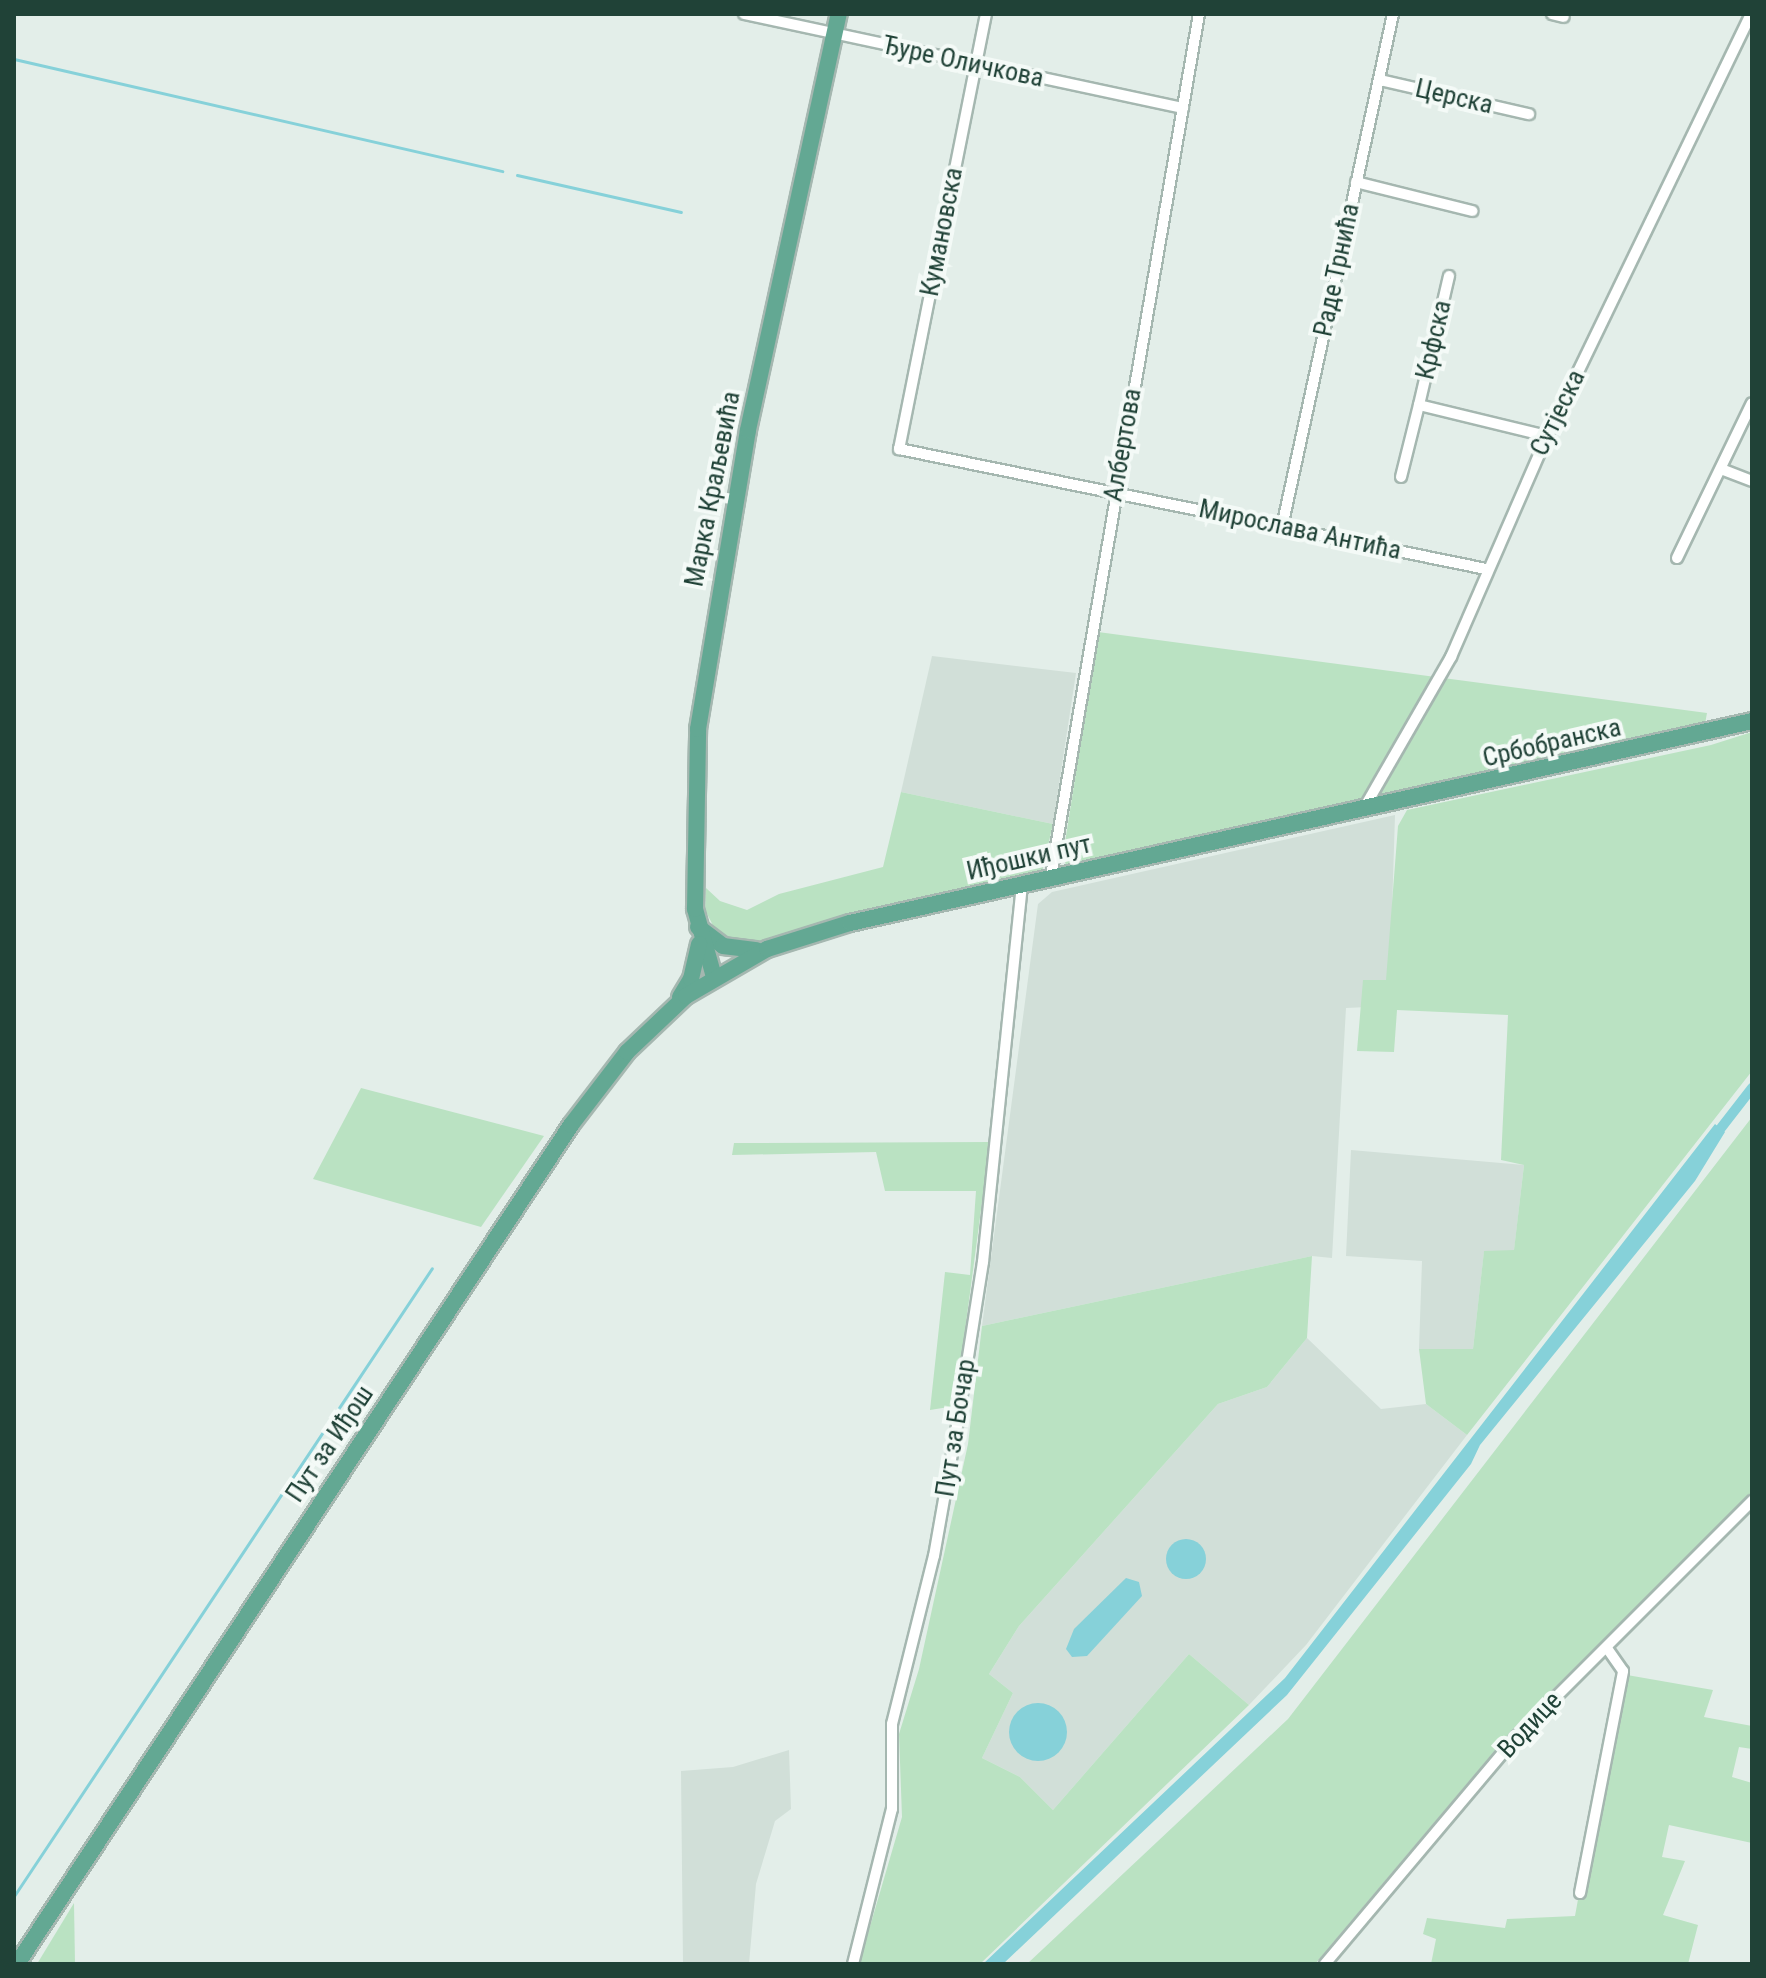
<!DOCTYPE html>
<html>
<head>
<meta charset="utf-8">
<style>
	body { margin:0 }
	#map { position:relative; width:1766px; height:1978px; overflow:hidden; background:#e3eee9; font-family:"Roboto Condensed",sans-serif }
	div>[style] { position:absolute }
	.built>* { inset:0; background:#d1dfd8 }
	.green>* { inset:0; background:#bae2c2 }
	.water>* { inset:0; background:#86d1d9 }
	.round { border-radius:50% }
	.stream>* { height:3px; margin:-1.5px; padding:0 1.5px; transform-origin:1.5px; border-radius:1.5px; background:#86d1d9 }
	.canal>* { height:10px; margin:-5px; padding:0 5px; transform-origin:5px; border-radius:5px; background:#86d1d9 }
	.roads { filter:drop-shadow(2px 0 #a5b7b0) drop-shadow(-2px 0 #a5b7b0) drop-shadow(0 2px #a5b7b0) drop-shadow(0 -2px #a5b7b0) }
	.minor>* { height:10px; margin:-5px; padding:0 5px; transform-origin:5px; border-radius:5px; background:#fff }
	.primary>* { height:16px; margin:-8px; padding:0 8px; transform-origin:8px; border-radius:8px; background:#63a893 }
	span { translate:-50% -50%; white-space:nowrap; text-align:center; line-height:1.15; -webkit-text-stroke:8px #f4faf7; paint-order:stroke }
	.street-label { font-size:26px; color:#204237 }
	.frame { position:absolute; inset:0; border:16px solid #204237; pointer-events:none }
</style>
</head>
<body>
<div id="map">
	<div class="built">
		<i style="clip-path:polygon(932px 656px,1076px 673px,1053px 824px,901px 792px)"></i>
		<i style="clip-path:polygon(1395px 815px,1389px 1006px,1346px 1008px,1332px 1258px,1312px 1256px,982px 1326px,1038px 904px,1052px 892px)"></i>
		<i style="clip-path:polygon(1351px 1150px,1524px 1165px,1514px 1251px,1484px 1252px,1473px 1349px,1419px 1349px,1422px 1261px,1346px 1256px)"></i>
		<i style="clip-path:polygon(1307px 1338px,1381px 1409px,1426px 1404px,1467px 1435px,1306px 1645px,1249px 1705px,1189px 1654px,1053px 1810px,1020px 1777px,982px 1758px,1013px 1693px,989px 1674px,1019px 1626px,1218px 1404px,1267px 1387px)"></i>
		<i style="clip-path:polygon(789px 1750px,791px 1809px,775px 1821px,756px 1884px,749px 1964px,683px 1964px,681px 1771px,733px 1767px)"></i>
	</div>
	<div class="green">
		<i style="clip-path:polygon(1098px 632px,1707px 713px,1705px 724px,1075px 867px,1066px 865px,1063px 855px)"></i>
		<i style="clip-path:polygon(1752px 732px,1752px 1071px,1467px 1435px,1426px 1404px,1419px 1349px,1473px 1349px,1484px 1251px,1514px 1250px,1524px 1165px,1501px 1160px,1508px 1015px,1397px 1010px,1394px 1052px,1357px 1051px,1363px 980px,1386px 980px,1398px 826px,1407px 810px,1711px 745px)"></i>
		<i style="clip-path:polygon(901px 792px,1053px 824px,1042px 872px,747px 944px,721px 941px,705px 910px,706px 888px,720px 901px,747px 910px,779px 894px,883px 867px)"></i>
		<i style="clip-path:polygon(361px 1088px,544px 1136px,481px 1227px,313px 1179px)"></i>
		<i style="clip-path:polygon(1752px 1117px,1752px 1492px,1514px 1728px,1315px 1964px,1027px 1964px,1288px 1719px)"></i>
		<i style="clip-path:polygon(990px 1142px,955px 1406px,930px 1410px,945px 1272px,970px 1275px,976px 1191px,885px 1191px,876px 1152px,732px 1155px,734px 1143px)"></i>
		<i style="clip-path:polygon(1312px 1256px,1307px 1338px,1267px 1387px,1218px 1404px,1019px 1626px,989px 1674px,1013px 1693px,982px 1758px,1020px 1777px,1053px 1810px,1189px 1654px,1249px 1705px,980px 1964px,859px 1964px,902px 1817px,899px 1734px,919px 1669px,968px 1444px,982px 1326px)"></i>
		<i style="clip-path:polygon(1616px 1668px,1627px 1675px,1713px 1690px,1704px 1717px,1752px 1726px,1752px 1749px,1739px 1747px,1732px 1777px,1752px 1783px,1752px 1843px,1669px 1825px,1662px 1857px,1685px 1861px,1663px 1915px,1698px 1925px,1688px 1964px,1431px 1964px,1436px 1939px,1423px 1934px,1427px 1918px,1505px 1928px,1507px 1919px,1575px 1916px,1618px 1679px)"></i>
		<i style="clip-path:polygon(74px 1903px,75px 1964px,37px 1964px)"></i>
	</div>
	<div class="water">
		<i style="clip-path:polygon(1715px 1124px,1725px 1132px,1695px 1181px,1480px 1445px,1471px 1464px,1287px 1695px,1003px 1964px,983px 1964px,1285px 1678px)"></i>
		<i class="round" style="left:1166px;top:1539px;width:40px;height:40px"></i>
		<i style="clip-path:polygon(1126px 1578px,1139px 1582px,1142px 1596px,1087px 1656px,1072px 1657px,1066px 1649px,1074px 1629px)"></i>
		<i class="round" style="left:1009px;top:1703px;width:58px;height:58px"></i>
	</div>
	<div class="stream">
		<i style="left:14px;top:59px;width:501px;rotate:12.93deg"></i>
		<i style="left:517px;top:175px;width:168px;rotate:12.7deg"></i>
		<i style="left:14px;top:1896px;width:754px;rotate:-56.35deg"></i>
	</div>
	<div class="canal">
		<i style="left:1714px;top:1137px;width:62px;rotate:-52.2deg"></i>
	</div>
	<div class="roads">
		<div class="minor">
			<i style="left:744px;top:14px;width:449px;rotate:12.1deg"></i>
			<i style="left:986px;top:14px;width:444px;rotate:101.3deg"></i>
			<i style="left:899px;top:449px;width:599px;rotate:11.55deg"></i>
			<i style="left:1552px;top:14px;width:12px;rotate:14deg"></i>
			<i style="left:1380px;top:80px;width:153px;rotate:12.9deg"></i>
			<i style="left:1356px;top:182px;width:120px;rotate:14deg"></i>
			<i style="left:1449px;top:276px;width:132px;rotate:103.1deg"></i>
			<i style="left:1419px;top:405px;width:132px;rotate:13.6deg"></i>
			<i style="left:1721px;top:469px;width:33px;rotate:21deg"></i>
			<i style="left:1401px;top:477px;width:74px;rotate:-76deg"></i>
			<i style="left:1282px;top:527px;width:525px;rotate:-77.79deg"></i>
			<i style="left:1677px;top:558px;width:172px;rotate:-64.2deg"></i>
			<i style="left:1363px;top:810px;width:177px;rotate:-60.1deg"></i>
			<i style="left:1451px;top:657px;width:241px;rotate:-66.5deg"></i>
			<i style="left:1547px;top:436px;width:469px;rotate:-64.2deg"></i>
			<i style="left:1051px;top:876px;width:875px;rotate:-80.26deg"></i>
			<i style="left:1580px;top:1893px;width:226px;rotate:-79deg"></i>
			<i style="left:1623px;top:1671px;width:29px;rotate:-125deg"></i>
			<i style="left:853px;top:1964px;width:160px;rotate:-75.9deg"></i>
			<i style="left:892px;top:1809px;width:85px;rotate:-90deg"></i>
			<i style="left:892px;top:1724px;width:173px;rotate:-76deg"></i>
			<i style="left:934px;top:1556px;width:132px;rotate:-80deg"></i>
			<i style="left:957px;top:1426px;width:166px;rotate:-81deg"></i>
			<i style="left:983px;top:1262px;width:380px;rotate:-84.1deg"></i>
			<i style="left:1325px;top:1964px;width:297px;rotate:-49.9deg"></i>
			<i style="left:1516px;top:1737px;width:334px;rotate:-45deg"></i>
		</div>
		<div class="primary">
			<i style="left:698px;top:927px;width:31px;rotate:37deg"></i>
			<i style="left:723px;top:946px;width:34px;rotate:7deg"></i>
			<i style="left:714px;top:977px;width:71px;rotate:-105.6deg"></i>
			<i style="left:695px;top:909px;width:180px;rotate:-89deg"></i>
			<i style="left:698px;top:729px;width:303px;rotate:-80.5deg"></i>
			<i style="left:748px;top:430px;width:426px;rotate:-77.7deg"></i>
			<i style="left:680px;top:997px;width:21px;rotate:-59deg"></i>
			<i style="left:691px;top:979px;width:36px;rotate:-77deg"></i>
			<i style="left:17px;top:1964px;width:1005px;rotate:-56.56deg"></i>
			<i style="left:571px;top:1125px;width:92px;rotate:-52.5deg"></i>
			<i style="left:627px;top:1052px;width:81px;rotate:-43.5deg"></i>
			<i style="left:686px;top:996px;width:94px;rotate:-30.1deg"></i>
			<i style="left:767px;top:949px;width:87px;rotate:-17.4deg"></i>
			<i style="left:850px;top:923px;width:924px;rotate:-12.62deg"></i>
		</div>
	</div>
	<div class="street-label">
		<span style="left:963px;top:62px;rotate:12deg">Ђуре Оличкова</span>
		<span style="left:1454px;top:97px;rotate:13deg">Церска</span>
		<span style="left:942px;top:232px;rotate:-79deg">Кумановска</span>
		<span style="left:1337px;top:270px;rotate:-78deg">Раде Трнића</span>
		<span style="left:1434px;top:340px;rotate:-77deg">Крфска</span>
		<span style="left:1558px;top:413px;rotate:-64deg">Сутјеска</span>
		<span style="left:1123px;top:445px;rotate:-80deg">Албертова</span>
		<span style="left:713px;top:489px;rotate:-79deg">Марка Краљевића</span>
		<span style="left:1300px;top:530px;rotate:12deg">Мирослава Антића</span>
		<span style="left:1552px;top:743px;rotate:-13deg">Србобранска</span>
		<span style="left:1029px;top:858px;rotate:-13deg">Иђошки пут</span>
		<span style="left:956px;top:1428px;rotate:-81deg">Пут за Бочар</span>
		<span style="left:330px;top:1444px;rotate:-56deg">Пут за Иђош</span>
		<span style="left:1530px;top:1725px;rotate:-47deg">Водице</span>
	</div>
	<div class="frame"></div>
</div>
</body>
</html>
